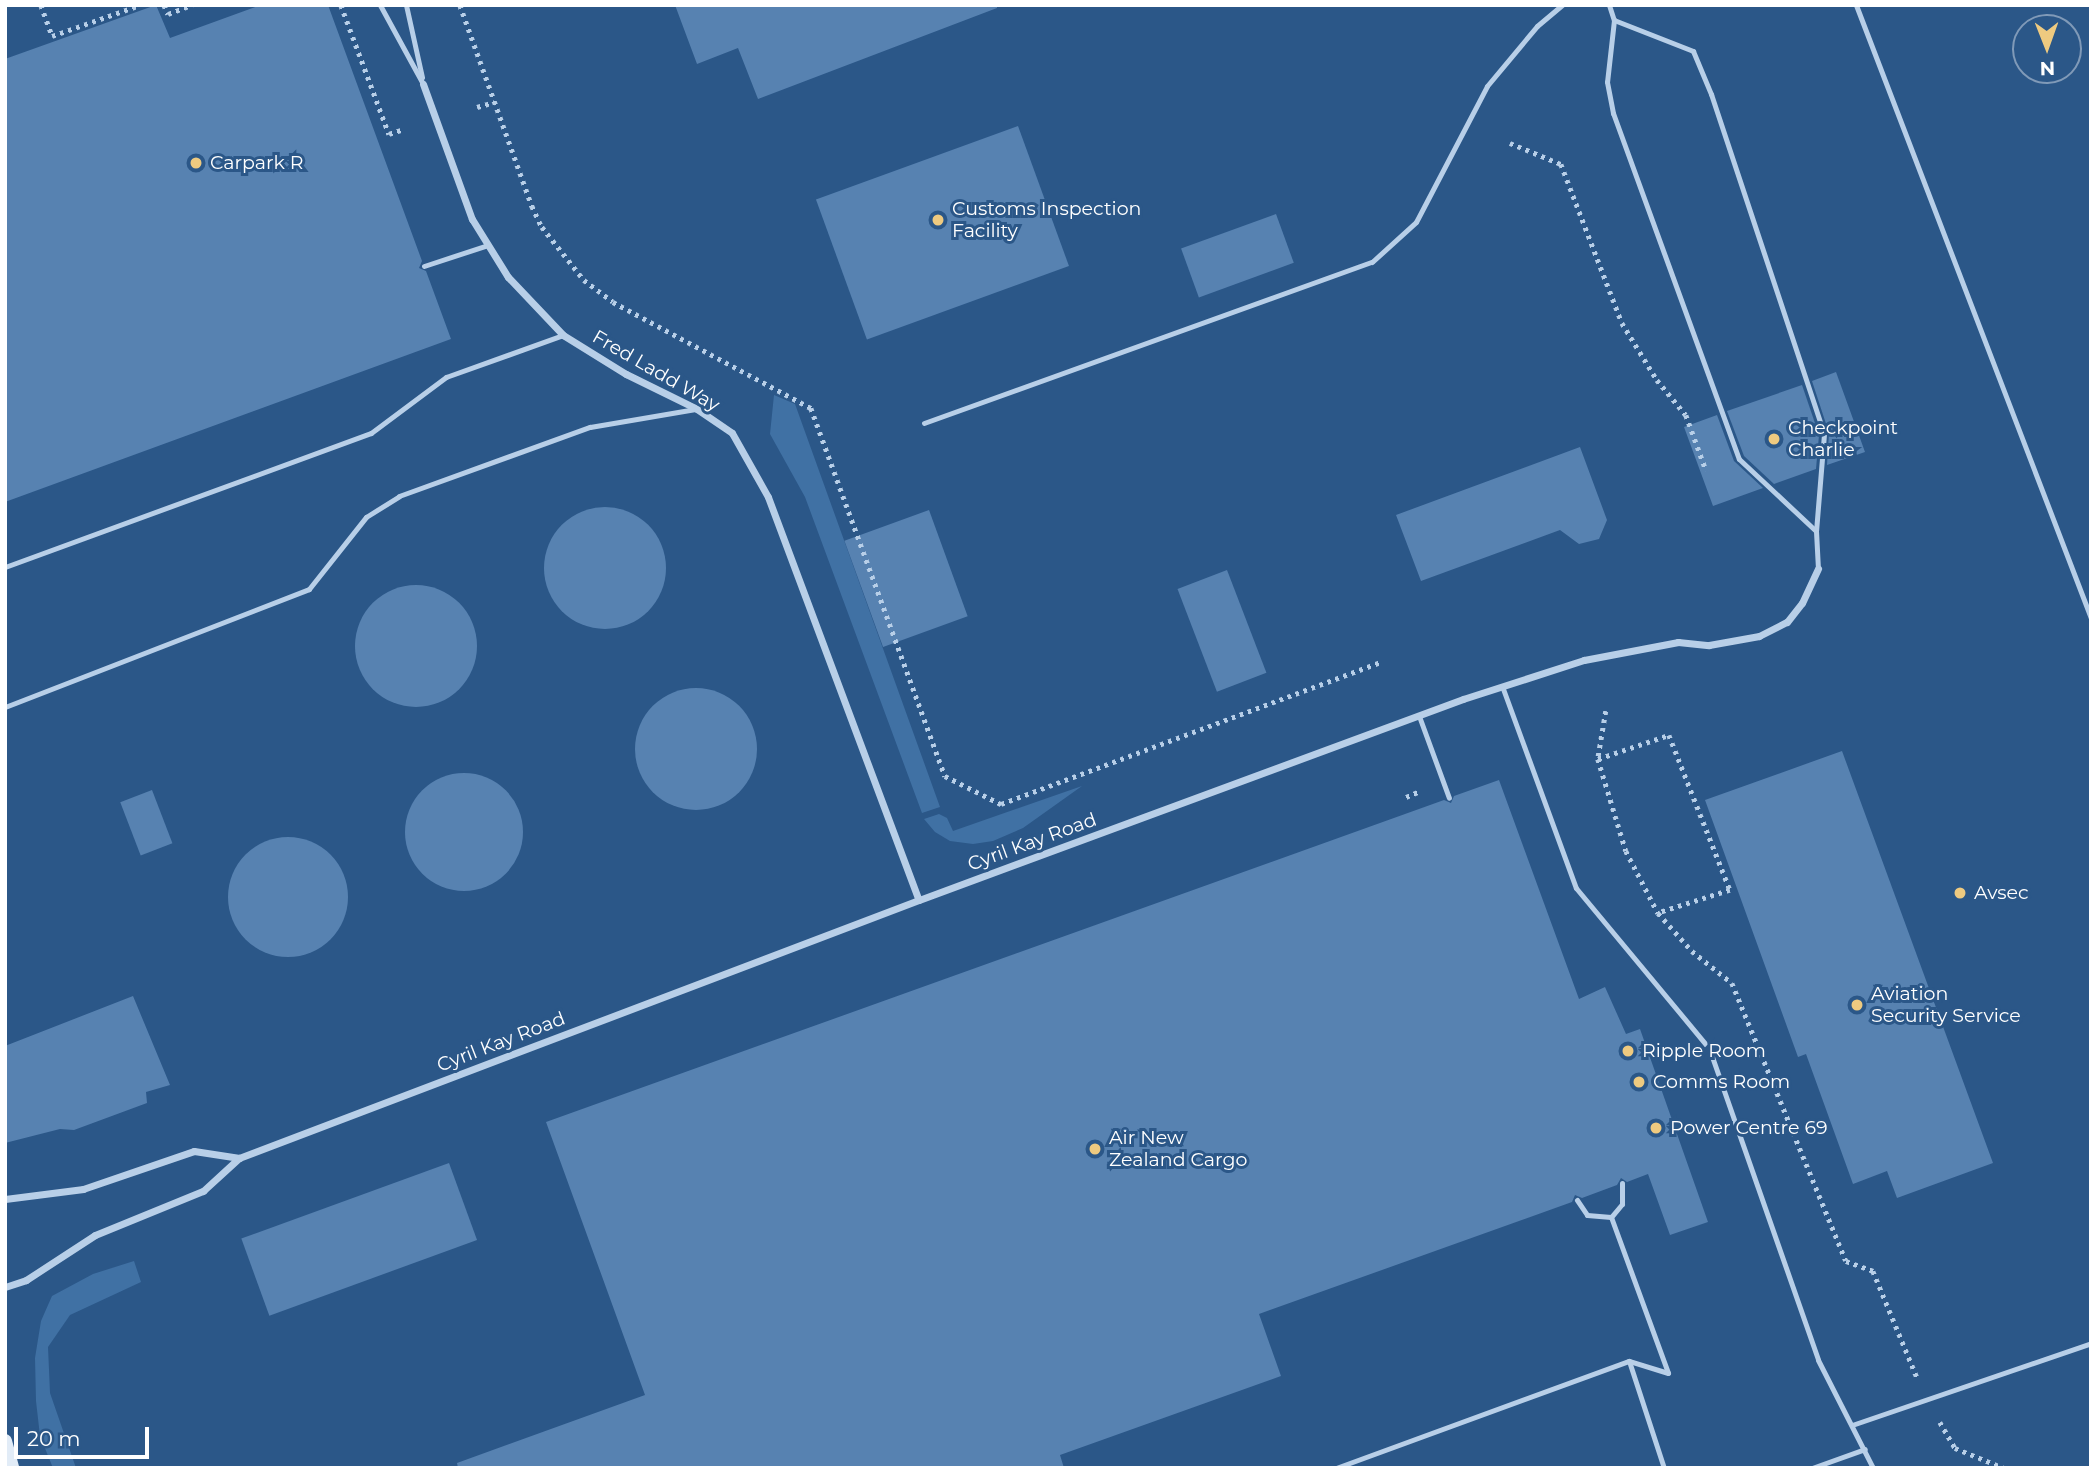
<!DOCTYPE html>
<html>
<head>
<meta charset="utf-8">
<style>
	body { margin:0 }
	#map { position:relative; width:2096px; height:1473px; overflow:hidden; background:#2b5788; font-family:Montserrat,sans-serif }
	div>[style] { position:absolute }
	.green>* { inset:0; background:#4071a4 }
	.building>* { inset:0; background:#5782b1; transform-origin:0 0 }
	.round { border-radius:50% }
	.path>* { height:4.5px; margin-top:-2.25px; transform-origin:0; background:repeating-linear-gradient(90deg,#b8cfe8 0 3.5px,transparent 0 8.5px) }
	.lane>* { height:5px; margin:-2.5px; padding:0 2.5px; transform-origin:2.5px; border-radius:2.5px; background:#b8cfe8 }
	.street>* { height:7px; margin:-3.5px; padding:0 3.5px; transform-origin:3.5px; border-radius:3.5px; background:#b8cfe8 }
	.secondary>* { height:14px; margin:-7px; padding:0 7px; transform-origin:7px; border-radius:7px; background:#e2ecf7 }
	.dots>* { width:19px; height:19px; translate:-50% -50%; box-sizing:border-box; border:4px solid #2b5788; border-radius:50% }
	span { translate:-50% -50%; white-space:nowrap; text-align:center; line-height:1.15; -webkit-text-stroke:6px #2b5788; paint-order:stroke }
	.poi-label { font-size:19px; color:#fff }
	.left { translate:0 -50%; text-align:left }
	.street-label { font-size:19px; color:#fff }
	.frame { position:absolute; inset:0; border:7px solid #fff; pointer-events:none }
	.north { position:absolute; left:2012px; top:14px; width:70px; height:70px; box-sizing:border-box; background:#2b5788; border:2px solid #809ab8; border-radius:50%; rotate:179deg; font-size:19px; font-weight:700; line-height:28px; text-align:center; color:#fff }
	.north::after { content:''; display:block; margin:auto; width:24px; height:32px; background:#eeca80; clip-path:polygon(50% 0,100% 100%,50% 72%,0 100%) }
	.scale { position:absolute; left:14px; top:1427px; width:135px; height:32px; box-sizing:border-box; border:4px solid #fff; border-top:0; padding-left:9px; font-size:21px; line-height:24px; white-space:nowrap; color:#fff; -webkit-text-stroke:5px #2b5788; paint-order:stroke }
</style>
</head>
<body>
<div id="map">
	<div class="green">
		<i style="clip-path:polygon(774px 395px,795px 404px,940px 807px,922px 813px,805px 497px,770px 434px)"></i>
		<i style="clip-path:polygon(1082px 786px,1023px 828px,993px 841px,973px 844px,950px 841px,935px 832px,924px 819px,939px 814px,947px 818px,953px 831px)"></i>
		<i style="clip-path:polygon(134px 1261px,141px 1282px,70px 1315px,48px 1347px,50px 1393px,76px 1468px,53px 1468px,40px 1436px,36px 1401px,35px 1358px,41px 1321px,52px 1296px,93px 1274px)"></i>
	</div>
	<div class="building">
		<i style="clip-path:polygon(156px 5px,170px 38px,261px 5px,328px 5px,422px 261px,419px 268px,426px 271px,451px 339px,5px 502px,5px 59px)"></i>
		<i style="clip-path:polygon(675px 5px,997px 5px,997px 8px,758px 99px,738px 48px,697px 64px)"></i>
		<i style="left:1018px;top:126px;width:149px;height:215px;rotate:70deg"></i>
		<i style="left:1276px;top:214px;width:52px;height:101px;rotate:70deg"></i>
		<i style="clip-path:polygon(1836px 372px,1865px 452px,1827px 465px,1829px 433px,1812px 381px)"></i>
		<i style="clip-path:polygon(1802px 385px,1819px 435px,1816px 469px,1774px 484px,1744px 456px,1727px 411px)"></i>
		<i style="clip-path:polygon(1717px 415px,1734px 461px,1763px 488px,1713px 506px,1684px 427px)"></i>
		<i style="clip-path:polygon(1580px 447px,1607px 520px,1599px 539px,1579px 544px,1560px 530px,1421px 581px,1396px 515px)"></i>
		<i class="round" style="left:544px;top:507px;width:122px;height:122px"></i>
		<i style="left:929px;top:510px;width:113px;height:90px;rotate:70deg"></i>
		<i style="left:1227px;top:570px;width:110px;height:53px;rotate:69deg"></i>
		<i class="round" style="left:355px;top:585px;width:122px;height:122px"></i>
		<i class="round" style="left:635px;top:688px;width:122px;height:122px"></i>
		<i style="clip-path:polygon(1842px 751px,1993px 1163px,1897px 1198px,1887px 1171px,1853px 1184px,1806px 1054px,1798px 1057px,1705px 800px)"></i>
		<i class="round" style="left:405px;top:773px;width:118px;height:118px"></i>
		<i style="clip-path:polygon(1499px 780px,1579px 999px,1605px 987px,1626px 1034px,1640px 1029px,1708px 1222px,1670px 1235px,1648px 1174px,1627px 1182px,1621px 1178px,1617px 1185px,1582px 1198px,1575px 1195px,1572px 1202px,1259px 1314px,1281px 1376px,1060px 1455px,1064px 1468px,458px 1468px,457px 1463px,645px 1395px,546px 1122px,1444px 800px,1451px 803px,1454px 796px)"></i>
		<i style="left:152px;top:790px;width:57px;height:34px;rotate:69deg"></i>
		<i class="round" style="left:228px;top:837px;width:120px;height:120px"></i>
		<i style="clip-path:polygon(133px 996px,170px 1085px,146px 1092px,147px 1103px,74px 1130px,60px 1129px,5px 1143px,5px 1046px)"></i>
		<i style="left:449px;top:1163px;width:82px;height:221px;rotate:70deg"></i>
	</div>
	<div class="path">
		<i style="left:41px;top:5px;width:33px;rotate:70deg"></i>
		<i style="left:52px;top:36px;width:93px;rotate:-19.4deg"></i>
		<i style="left:164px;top:5px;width:10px;rotate:66deg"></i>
		<i style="left:168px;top:14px;width:26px;rotate:-21deg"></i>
		<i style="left:341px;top:5px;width:138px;rotate:69.6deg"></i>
		<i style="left:389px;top:134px;width:13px;rotate:-18deg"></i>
		<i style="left:460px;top:5px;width:214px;rotate:70.3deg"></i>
		<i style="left:532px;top:206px;width:23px;rotate:65deg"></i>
		<i style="left:542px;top:227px;width:68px;rotate:51.6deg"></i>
		<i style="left:584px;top:280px;width:36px;rotate:37deg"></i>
		<i style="left:613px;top:302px;width:225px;rotate:28.2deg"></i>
		<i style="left:811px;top:408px;width:392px;rotate:70deg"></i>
		<i style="left:945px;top:776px;width:63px;rotate:26.6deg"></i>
		<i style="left:1001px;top:804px;width:405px;rotate:-20.5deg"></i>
		<i style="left:477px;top:107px;width:18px;rotate:-16deg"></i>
		<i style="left:1510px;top:143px;width:55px;rotate:22.4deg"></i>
		<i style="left:1561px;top:164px;width:170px;rotate:69deg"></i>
		<i style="left:1622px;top:323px;width:67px;rotate:58.4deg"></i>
		<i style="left:1657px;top:380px;width:45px;rotate:50.4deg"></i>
		<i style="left:1686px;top:415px;width:59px;rotate:70deg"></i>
		<i style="left:1606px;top:711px;width:49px;rotate:99.5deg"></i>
		<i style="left:1598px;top:759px;width:96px;rotate:73.1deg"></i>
		<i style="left:1626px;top:851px;width:70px;rotate:62.7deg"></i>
		<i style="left:1658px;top:913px;width:51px;rotate:48.2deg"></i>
		<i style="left:1692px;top:951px;width:51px;rotate:38.7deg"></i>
		<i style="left:1732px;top:983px;width:300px;rotate:67.7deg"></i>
		<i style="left:1846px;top:1261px;width:29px;rotate:20deg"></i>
		<i style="left:1873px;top:1271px;width:115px;rotate:67.5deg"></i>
		<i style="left:1598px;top:759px;width:75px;rotate:-18.7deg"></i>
		<i style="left:1669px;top:735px;width:167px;rotate:68.5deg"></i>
		<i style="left:1730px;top:890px;width:76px;rotate:162.3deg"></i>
		<i style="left:1406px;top:797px;width:15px;rotate:-23deg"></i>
		<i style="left:1940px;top:1422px;width:30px;rotate:60deg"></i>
		<i style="left:1955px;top:1448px;width:53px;rotate:22.2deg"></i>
	</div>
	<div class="lane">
		<i style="left:380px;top:5px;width:90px;rotate:61.4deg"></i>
		<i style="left:406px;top:5px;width:74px;rotate:77.5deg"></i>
		<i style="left:1609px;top:5px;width:16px;rotate:72deg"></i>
		<i style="left:1614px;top:20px;width:62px;rotate:96.4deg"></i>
		<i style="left:1607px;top:82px;width:32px;rotate:79deg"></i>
		<i style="left:1613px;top:113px;width:368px;rotate:70deg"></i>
		<i style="left:1739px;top:459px;width:105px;rotate:43.1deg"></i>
		<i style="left:1856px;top:5px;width:657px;rotate:69.03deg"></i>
		<i style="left:1614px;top:20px;width:85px;rotate:21.4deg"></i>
		<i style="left:1693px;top:51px;width:47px;rotate:67.3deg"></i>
		<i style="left:1711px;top:94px;width:358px;rotate:71.6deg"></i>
		<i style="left:1824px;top:434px;width:97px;rotate:94.7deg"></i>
		<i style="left:1816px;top:531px;width:37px;rotate:87deg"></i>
		<i style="left:424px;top:266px;width:67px;rotate:-18.2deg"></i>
		<i style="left:924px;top:423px;width:476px;rotate:-19.8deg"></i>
		<i style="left:1372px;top:262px;width:59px;rotate:-42.3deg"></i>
		<i style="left:1416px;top:222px;width:153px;rotate:-62.4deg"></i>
		<i style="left:1487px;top:86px;width:78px;rotate:-50.2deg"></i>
		<i style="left:1537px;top:26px;width:33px;rotate:-40deg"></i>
		<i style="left:5px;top:567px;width:390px;rotate:-20.1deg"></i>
		<i style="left:371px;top:433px;width:94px;rotate:-36.7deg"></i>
		<i style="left:446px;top:377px;width:124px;rotate:-19.7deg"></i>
		<i style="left:1502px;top:686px;width:215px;rotate:69.9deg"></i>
		<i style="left:1576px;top:888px;width:208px;rotate:50.3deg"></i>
		<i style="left:1709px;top:1048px;width:330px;rotate:70.7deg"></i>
		<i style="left:1818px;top:1360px;width:121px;rotate:63deg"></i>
		<i style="left:5px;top:707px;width:326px;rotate:-21.2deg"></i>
		<i style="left:309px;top:589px;width:92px;rotate:-51.6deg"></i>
		<i style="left:366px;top:517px;width:39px;rotate:-32deg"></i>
		<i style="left:399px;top:496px;width:203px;rotate:-19.9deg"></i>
		<i style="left:590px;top:427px;width:107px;rotate:-9.7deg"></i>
		<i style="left:1419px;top:716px;width:87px;rotate:69.9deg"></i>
		<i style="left:1622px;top:1183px;width:21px;rotate:90deg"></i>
		<i style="left:1622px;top:1204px;width:17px;rotate:130deg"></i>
		<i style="left:1611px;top:1217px;width:166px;rotate:69.9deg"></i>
		<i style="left:1668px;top:1373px;width:41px;rotate:-162.9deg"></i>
		<i style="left:1577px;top:1200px;width:18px;rotate:56deg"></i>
		<i style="left:1587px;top:1215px;width:24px;rotate:5deg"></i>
		<i style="left:1852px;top:1425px;width:253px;rotate:-18.9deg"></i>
		<i style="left:1336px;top:1468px;width:312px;rotate:-20.1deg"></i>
		<i style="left:1629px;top:1361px;width:113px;rotate:71.9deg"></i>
		<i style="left:1812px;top:1468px;width:56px;rotate:-19.7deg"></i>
	</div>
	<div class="street">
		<i style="left:423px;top:84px;width:144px;rotate:70.1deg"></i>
		<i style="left:472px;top:219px;width:68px;rotate:58.2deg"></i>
		<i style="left:508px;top:277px;width:80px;rotate:46.5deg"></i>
		<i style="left:563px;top:335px;width:74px;rotate:31.8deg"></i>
		<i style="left:626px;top:374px;width:79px;rotate:26.2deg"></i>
		<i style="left:697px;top:409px;width:42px;rotate:34.4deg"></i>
		<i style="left:732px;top:433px;width:73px;rotate:60.6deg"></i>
		<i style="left:768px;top:497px;width:430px;rotate:69.5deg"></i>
		<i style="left:5px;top:1199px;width:79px;rotate:-7.3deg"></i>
		<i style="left:83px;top:1189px;width:117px;rotate:-18.9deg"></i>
		<i style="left:194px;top:1151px;width:46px;rotate:8.8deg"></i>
		<i style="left:5px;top:1287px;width:22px;rotate:-18deg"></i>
		<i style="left:26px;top:1280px;width:82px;rotate:-33.1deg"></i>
		<i style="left:95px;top:1235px;width:117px;rotate:-22.2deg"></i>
		<i style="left:203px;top:1191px;width:49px;rotate:-42.5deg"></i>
		<i style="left:239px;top:1158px;width:727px;rotate:-20.78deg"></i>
		<i style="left:919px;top:900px;width:580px;rotate:-20.28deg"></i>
		<i style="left:1463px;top:699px;width:127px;rotate:-17.9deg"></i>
		<i style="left:1584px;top:660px;width:96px;rotate:-10.8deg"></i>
		<i style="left:1678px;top:642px;width:31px;rotate:6deg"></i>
		<i style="left:1709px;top:645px;width:51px;rotate:-10.2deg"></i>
		<i style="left:1759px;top:636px;width:31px;rotate:-27deg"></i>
		<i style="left:1787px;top:622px;width:24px;rotate:-52deg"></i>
		<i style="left:1802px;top:603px;width:38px;rotate:-65deg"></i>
	</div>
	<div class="secondary">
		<i style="left:5px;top:1441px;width:28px;rotate:75deg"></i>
	</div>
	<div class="dots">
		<i style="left:196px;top:163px;background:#eeca80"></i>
		<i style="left:938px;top:220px;background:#eeca80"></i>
		<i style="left:1774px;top:439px;background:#eeca80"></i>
		<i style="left:1960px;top:893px;background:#eeca80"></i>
		<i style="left:1857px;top:1005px;background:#eeca80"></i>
		<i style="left:1628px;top:1051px;background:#eeca80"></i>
		<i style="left:1639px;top:1082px;background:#eeca80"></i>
		<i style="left:1656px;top:1128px;background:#eeca80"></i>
		<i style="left:1095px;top:1149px;background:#eeca80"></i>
	</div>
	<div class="poi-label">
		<span class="left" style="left:210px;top:163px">Carpark R</span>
		<span class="left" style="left:952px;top:220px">Customs Inspection<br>Facility</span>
		<span class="left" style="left:1788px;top:439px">Checkpoint<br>Charlie</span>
		<span class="left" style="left:1974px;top:893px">Avsec</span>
		<span class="left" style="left:1871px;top:1005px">Aviation<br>Security Service</span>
		<span class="left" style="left:1642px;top:1051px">Ripple Room</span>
		<span class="left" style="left:1653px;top:1082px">Comms Room</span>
		<span class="left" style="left:1670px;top:1128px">Power Centre 69</span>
		<span class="left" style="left:1109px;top:1149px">Air New<br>Zealand Cargo</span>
	</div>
	<div class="street-label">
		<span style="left:656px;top:371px;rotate:30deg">Fred Ladd Way</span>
		<span style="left:1032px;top:842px;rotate:-20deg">Cyril Kay Road</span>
		<span style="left:501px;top:1042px;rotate:-21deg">Cyril Kay Road</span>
	</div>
	<div class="frame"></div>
	<div class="north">N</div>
	<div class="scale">20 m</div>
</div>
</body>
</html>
